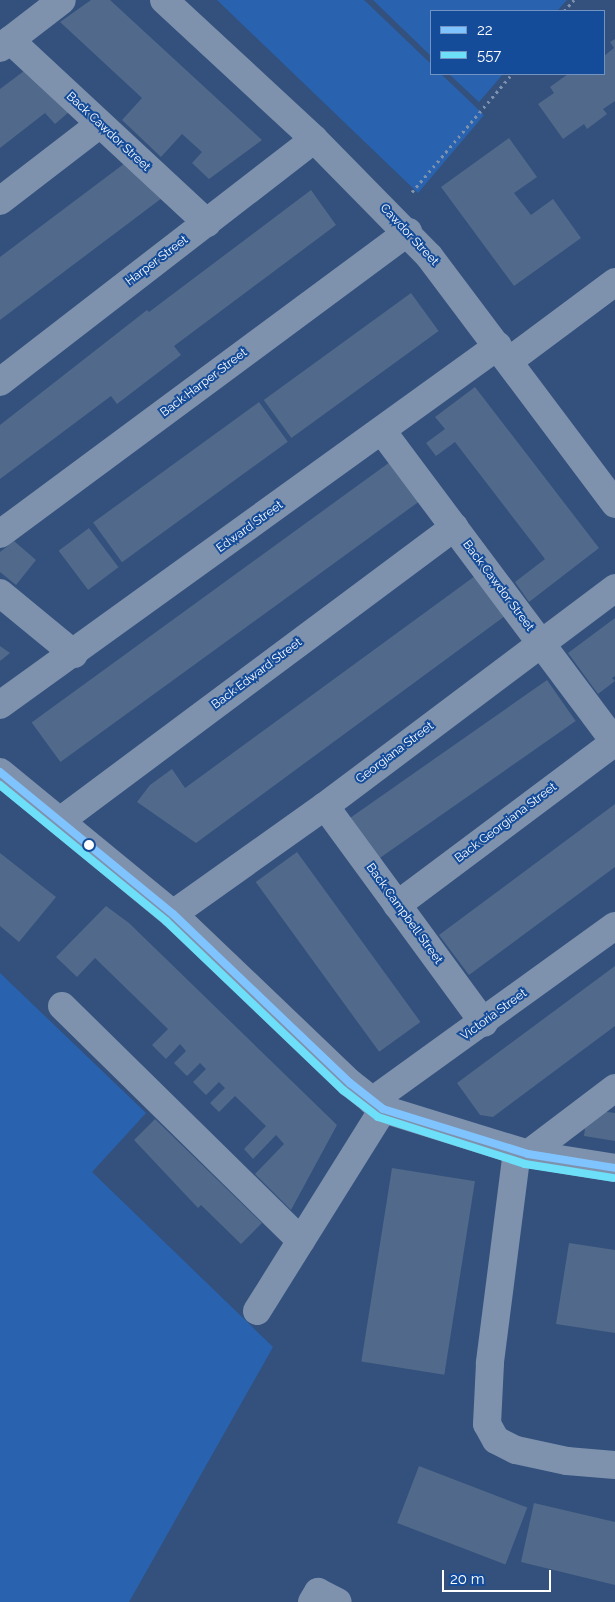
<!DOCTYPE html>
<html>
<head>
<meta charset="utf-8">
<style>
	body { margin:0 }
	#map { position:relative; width:615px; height:1602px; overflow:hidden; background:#33517c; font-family:Raleway,sans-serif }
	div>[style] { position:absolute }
	.green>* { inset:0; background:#2963b0 }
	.building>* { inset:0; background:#51698a; transform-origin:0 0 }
	.path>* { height:3px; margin-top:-1.5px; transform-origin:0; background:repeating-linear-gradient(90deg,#7e92ae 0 2.5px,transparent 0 6.5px) }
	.minor>* { height:28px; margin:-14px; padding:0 14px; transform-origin:14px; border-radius:14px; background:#7e92ae }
	.bus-1>* { height:8px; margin:-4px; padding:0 4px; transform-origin:4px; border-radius:4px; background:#80c4ff }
	.bus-2>* { height:8px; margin:-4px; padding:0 4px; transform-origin:4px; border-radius:4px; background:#6ddff8 }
	.dots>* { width:14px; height:14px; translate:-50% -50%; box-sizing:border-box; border:2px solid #154c9a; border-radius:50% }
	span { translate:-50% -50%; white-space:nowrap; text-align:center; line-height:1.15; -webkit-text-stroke:4px #154c9a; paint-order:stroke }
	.street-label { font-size:12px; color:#fff }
	.legend { position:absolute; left:430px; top:10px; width:175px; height:65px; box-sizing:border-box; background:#154c9a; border:1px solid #7394c2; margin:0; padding:6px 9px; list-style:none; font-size:15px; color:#fff }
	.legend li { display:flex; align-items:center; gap:10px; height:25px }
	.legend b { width:25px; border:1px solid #7394c2 }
	.scale { position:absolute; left:442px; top:1570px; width:109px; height:22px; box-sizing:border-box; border:2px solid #fff; border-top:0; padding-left:6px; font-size:15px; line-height:18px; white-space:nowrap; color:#fff; -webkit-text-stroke:4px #154c9a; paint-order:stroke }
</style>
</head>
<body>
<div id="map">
	<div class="green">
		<i style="clip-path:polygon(217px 0,364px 0,431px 64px,431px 74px,441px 74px,484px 115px,418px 193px)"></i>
		<i style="clip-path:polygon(373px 0,567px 0,557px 11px,431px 11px,431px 56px)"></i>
		<i style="clip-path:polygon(449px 74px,503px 74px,479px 102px)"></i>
		<i style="clip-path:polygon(0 973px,146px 1113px,92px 1172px,273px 1347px,129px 1602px,0 1602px)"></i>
	</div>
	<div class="building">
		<i style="clip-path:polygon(91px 0,110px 0,262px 140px,209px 179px,192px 163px,202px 152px,182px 134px,161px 157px,122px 120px,142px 98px,60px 22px)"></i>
		<i style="clip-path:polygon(615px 39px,615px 101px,603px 109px,607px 114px,587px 129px,584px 124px,563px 139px,538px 104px,554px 93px,550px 87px,568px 74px,604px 74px,604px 56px,614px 48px,610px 42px)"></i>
		<i style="clip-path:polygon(24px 71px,69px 112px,55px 124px,45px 113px,0 148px,0 89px)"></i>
		<i style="clip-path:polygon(509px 138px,537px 177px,514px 193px,531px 215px,553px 199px,581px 238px,514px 286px,441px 187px)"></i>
		<i style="clip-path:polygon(125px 163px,162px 198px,0 320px,0 257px)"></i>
		<i style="clip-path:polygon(311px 190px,336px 225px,174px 346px,181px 355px,117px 404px,111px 396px,0 479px,0 425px,147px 310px,149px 312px)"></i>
		<i style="left:411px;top:293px;width:47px;height:182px;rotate:54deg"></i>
		<i style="clip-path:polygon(475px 387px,599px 548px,529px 602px,515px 582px,545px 559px,455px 442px,436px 456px,426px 443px,445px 429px,435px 417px)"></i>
		<i style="left:259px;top:402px;width:49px;height:205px;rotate:54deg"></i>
		<i style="left:390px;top:462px;width:49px;height:443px;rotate:54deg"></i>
		<i style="left:89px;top:528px;width:49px;height:38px;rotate:53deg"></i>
		<i style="clip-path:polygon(14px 541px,36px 560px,16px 585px,0 572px,0 552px)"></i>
		<i style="clip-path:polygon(475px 576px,505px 616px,196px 843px,137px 802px,150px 785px,172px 769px,185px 788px)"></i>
		<i style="clip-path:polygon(615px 618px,615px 676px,612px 678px,615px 681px,598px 694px,568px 653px)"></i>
		<i style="clip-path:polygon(0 646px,10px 653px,0 661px)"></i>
		<i style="left:547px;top:680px;width:50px;height:240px;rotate:55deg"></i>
		<i style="clip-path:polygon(615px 804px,615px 867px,469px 975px,439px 935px)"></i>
		<i style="left:297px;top:852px;width:210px;height:51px;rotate:54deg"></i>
		<i style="clip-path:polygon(0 853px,56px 897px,19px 942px,0 926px)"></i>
		<i style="clip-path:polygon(106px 906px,129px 923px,337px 1125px,291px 1210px,255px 1174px,284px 1144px,276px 1135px,253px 1159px,244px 1149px,266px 1126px,235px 1096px,219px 1112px,210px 1103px,225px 1088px,219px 1082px,206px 1095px,193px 1082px,206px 1069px,200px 1063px,187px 1076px,174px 1063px,186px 1051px,180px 1044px,166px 1059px,152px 1045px,168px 1029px,95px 958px,77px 977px,56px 957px)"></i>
		<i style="clip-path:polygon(615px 966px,615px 1026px,493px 1117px,480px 1115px,457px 1083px)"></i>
		<i style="clip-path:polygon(601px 1111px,615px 1113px,615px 1141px,584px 1136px,586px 1121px)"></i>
		<i style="clip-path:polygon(155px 1119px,262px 1223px,241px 1244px,201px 1205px,198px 1208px,134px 1140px)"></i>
		<i style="left:392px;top:1168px;width:84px;height:196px;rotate:9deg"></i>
		<i style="clip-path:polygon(569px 1243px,615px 1250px,615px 1333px,556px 1324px)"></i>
		<i style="left:419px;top:1466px;width:116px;height:61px;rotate:21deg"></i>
		<i style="clip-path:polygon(534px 1503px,615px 1522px,615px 1585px,521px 1562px)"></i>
	</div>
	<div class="path">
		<i style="left:564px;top:11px;width:15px;rotate:-48deg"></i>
		<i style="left:412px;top:192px;width:155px;rotate:-49.7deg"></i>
	</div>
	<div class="minor">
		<i style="left:164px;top:0;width:205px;rotate:42.8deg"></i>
		<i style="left:314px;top:139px;width:164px;rotate:45.5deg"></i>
		<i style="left:429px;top:256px;width:310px;rotate:53.1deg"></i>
		<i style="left:10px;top:40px;width:269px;rotate:42.9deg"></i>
		<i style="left:0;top:48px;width:78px;rotate:-37.7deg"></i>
		<i style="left:0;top:201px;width:126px;rotate:-37.6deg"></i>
		<i style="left:509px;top:361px;width:132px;rotate:-36.7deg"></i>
		<i style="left:0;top:382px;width:397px;rotate:-37.7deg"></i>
		<i style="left:382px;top:431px;width:389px;rotate:53.2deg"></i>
		<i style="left:0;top:534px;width:508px;rotate:-36.51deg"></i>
		<i style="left:0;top:593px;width:96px;rotate:39.5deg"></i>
		<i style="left:0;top:705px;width:614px;rotate:-35.79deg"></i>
		<i style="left:0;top:772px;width:224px;rotate:39.4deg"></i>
		<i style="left:173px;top:914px;width:245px;rotate:43.7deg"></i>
		<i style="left:350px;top:1083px;width:42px;rotate:38.2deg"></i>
		<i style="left:383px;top:1109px;width:152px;rotate:17.2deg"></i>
		<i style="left:528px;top:1154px;width:88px;rotate:9.1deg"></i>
		<i style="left:325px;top:806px;width:269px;rotate:53.8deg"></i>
		<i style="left:60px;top:821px;width:492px;rotate:-36.7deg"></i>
		<i style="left:397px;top:905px;width:272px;rotate:-36.8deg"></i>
		<i style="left:173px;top:914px;width:186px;rotate:-35.4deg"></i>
		<i style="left:325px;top:806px;width:363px;rotate:-36.9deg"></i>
		<i style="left:62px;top:1006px;width:335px;rotate:44.5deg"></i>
		<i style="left:372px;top:1101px;width:299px;rotate:-35.8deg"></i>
		<i style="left:517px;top:1151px;width:214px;rotate:97.3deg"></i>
		<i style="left:490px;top:1363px;width:61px;rotate:92.8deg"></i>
		<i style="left:487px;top:1424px;width:18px;rotate:61deg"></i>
		<i style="left:496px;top:1440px;width:22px;rotate:27deg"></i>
		<i style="left:516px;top:1450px;width:52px;rotate:12.2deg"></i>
		<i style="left:567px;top:1461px;width:48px;rotate:4.8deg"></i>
		<i style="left:528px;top:1154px;width:109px;rotate:-37.2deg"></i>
		<i style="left:257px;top:1311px;width:238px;rotate:-58deg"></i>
		<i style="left:312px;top:1602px;width:12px;rotate:-59deg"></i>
		<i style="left:318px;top:1592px;width:22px;rotate:27deg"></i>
	</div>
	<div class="bus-1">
		<i style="left:0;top:772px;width:224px;rotate:39.4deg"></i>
		<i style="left:173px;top:914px;width:245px;rotate:43.7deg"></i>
		<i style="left:350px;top:1083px;width:42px;rotate:38.2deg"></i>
		<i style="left:383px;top:1109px;width:152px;rotate:17.2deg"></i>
		<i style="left:528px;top:1154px;width:88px;rotate:9.1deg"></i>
	</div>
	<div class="bus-2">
		<i style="left:0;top:785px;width:215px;rotate:39.3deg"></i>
		<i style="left:166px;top:921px;width:245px;rotate:43.7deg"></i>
		<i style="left:343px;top:1090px;width:44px;rotate:37.6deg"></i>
		<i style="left:378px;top:1117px;width:154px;rotate:17.7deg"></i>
		<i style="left:525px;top:1164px;width:89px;rotate:9deg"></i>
	</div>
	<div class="dots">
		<i style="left:89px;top:845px;background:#fff"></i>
	</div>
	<div class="street-label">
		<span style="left:108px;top:132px;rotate:43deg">Back Cawdor Street</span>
		<span style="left:409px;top:235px;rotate:47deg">Cawdor Street</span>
		<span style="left:157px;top:261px;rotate:-37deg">Harper Street</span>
		<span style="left:204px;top:383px;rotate:-37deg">Back Harper Street</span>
		<span style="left:250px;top:527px;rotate:-36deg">Edward Street</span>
		<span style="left:498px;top:586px;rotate:53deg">Back Cawdor Street</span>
		<span style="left:257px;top:674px;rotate:-37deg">Back Edward Street</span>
		<span style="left:395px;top:753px;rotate:-37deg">Georgiana Street</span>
		<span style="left:506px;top:823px;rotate:-37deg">Back Georgiana Street</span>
		<span style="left:404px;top:914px;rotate:54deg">Back Campbell Street</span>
		<span style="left:494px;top:1015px;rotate:-36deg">Victoria Street</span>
	</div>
	<ul class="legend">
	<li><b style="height:6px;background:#80c4ff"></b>22</li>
	<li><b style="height:6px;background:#6ddff8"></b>557</li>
	</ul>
	<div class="scale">20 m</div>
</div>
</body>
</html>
